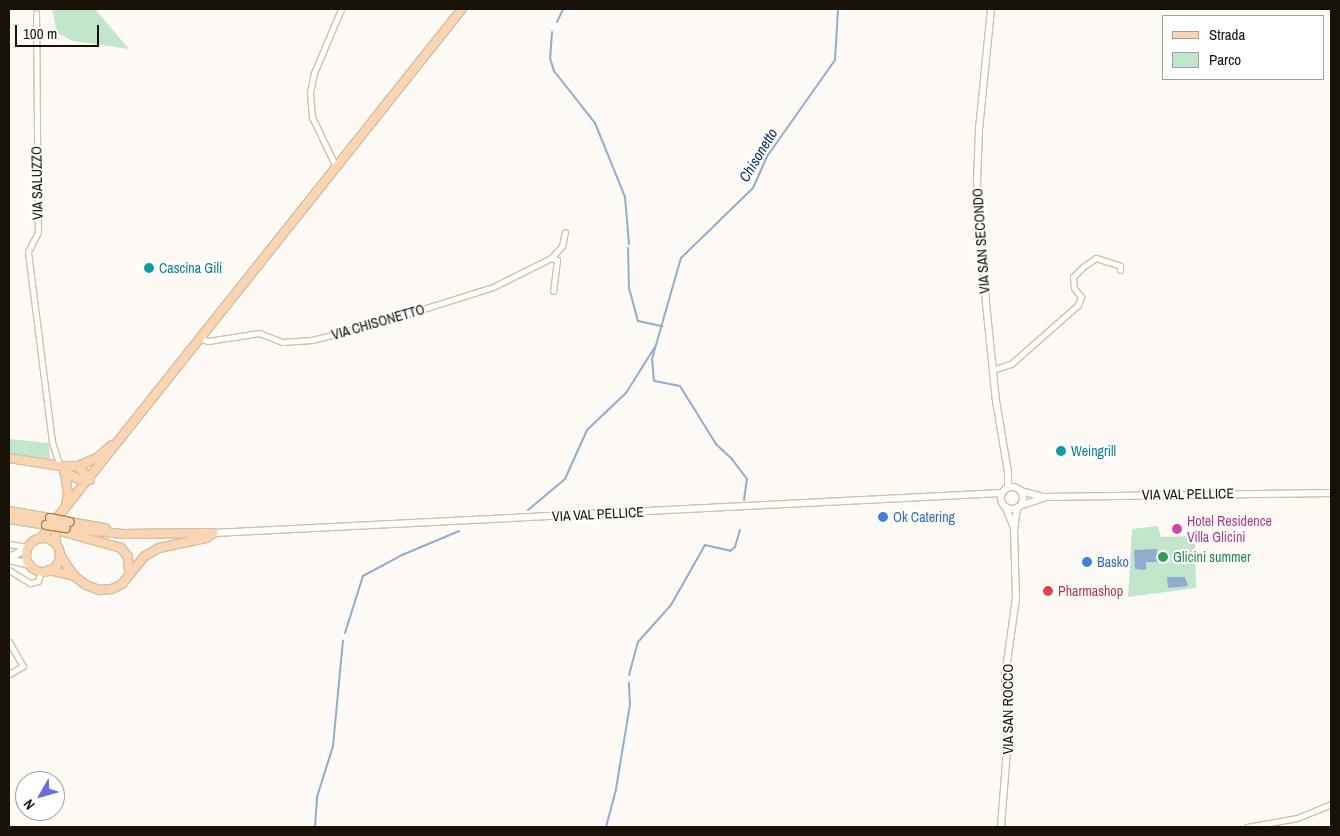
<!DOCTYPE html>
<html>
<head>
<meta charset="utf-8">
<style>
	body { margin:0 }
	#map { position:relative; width:1340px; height:836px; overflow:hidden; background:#fdfaf5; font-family:"Archivo Narrow",sans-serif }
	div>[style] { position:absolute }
	.green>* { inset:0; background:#c1e6cc }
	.water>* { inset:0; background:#92accf }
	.stream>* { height:2px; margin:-1px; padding:0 1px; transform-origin:1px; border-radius:1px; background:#92accf }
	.roads { filter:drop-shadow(1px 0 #d0c0a7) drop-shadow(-1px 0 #d0c0a7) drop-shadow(0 1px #d0c0a7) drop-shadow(0 -1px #d0c0a7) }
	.minor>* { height:5px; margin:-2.5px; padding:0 2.5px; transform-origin:2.5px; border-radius:2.5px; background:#fff }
	.tertiary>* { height:6px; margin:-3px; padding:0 3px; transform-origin:3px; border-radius:3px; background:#fff }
	.tertiary>.ring { margin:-3px; padding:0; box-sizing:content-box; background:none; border:6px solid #fff; border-radius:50% }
	.secondary>* { height:7px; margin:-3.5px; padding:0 3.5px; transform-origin:3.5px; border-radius:3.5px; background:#fff }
	.primary>* { height:8px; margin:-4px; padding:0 4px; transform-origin:4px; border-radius:4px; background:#fbd5b1 }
	.primary>.ring { margin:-4px; padding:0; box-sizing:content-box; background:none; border:8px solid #fbd5b1; border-radius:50% }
	.bridges { filter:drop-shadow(1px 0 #a97e54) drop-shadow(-1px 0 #a97e54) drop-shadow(0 1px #a97e54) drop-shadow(0 -1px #a97e54) }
	.primary-bridge>* { height:8px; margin:-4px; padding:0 4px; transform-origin:4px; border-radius:4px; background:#fbd5b1 }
	.dots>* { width:14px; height:14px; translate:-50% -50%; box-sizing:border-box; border:2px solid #fff; border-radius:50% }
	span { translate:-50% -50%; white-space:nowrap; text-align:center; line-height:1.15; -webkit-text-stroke:4px #fff; paint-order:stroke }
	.street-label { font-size:14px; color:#171108 }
	.culture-label { font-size:14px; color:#0d838f }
	.left { translate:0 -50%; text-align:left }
	.shop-label { font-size:14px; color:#366cbe }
	.hotel-label { font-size:14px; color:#b23c85 }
	.leisure-label { font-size:14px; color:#27864d }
	.health-label { font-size:14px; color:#be3a42 }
	.water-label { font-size:15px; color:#0e315d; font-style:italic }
	.frame { position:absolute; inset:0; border:10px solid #171108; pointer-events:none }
	.legend { position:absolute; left:1162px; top:15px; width:162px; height:65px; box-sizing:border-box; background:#fff; border:1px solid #a2a09c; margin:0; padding:6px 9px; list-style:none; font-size:15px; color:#171108 }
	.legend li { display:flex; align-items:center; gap:10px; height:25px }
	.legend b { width:25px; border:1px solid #a2a09c }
	.north { position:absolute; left:15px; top:771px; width:50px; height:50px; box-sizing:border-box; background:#fff; border:1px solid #a2a09c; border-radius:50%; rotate:232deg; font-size:14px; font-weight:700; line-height:20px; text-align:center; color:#171108 }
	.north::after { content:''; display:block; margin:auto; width:18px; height:22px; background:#656ce5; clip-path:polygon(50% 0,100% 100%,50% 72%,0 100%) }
	.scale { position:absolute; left:15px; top:25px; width:84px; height:22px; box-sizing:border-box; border:2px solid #171108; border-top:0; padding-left:6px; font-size:15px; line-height:18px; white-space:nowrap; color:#171108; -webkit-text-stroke:4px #fff; paint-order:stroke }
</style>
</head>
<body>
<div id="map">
	<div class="green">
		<i style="clip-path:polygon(52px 9px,95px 9px,129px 49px,73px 41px,57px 33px)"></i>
		<i style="clip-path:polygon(9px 439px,49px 443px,50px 460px,9px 453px)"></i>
		<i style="clip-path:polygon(1158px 526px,1161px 537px,1195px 536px,1196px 588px,1128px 597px,1132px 529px)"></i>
	</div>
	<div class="water">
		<i style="clip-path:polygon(1157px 549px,1158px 562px,1146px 562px,1146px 570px,1135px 569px,1134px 550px)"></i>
		<i style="clip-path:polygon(1167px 577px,1185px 577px,1188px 586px,1168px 588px)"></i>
	</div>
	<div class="stream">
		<i style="left:557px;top:22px;width:14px;rotate:-65deg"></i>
		<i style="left:552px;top:32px;width:26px;rotate:94deg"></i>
		<i style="left:550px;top:58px;width:14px;rotate:73deg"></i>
		<i style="left:554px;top:71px;width:66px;rotate:51.7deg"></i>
		<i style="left:595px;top:123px;width:80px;rotate:67.9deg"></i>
		<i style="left:625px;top:197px;width:47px;rotate:85.1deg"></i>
		<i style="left:628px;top:248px;width:40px;rotate:88.6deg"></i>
		<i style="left:629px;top:288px;width:34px;rotate:75deg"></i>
		<i style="left:638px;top:321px;width:25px;rotate:12deg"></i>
		<i style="left:744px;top:500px;width:21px;rotate:-82deg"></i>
		<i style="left:747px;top:479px;width:25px;rotate:-127deg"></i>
		<i style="left:732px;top:459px;width:22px;rotate:-137deg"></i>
		<i style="left:716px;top:444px;width:68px;rotate:-121.8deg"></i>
		<i style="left:680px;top:386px;width:26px;rotate:-169deg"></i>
		<i style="left:654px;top:381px;width:22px;rotate:-95deg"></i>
		<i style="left:652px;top:359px;width:105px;rotate:-74deg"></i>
		<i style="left:681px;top:258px;width:100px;rotate:-44.2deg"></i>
		<i style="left:753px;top:188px;width:36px;rotate:-66deg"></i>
		<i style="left:768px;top:155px;width:116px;rotate:-54.8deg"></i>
		<i style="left:835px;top:60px;width:51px;rotate:-86.6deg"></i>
		<i style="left:528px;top:510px;width:48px;rotate:-40deg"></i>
		<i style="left:565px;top:479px;width:54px;rotate:-65.8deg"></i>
		<i style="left:587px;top:430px;width:54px;rotate:-43.5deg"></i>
		<i style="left:626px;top:393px;width:54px;rotate:-57.8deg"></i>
		<i style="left:345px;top:633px;width:60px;rotate:-72.5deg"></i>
		<i style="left:363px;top:576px;width:44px;rotate:-28.3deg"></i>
		<i style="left:402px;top:555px;width:62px;rotate:-22.8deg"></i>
		<i style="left:629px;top:675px;width:34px;rotate:-75deg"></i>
		<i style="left:638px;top:642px;width:50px;rotate:-48.3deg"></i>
		<i style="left:671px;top:605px;width:69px;rotate:-60.5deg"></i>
		<i style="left:705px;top:545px;width:26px;rotate:13deg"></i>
		<i style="left:730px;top:551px;width:6px;rotate:-39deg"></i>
		<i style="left:735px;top:547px;width:18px;rotate:-74deg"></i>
		<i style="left:315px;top:827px;width:30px;rotate:-86deg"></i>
		<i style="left:317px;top:797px;width:53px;rotate:-72.6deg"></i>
		<i style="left:333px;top:746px;width:106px;rotate:-84.6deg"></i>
		<i style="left:606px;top:827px;width:39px;rotate:-75deg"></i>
		<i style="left:616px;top:789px;width:86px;rotate:-80.6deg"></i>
		<i style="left:630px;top:704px;width:21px;rotate:-93deg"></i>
	</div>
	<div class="roads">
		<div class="minor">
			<i style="left:36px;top:13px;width:219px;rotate:89.5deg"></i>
			<i style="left:38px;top:232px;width:22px;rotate:117deg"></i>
			<i style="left:28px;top:252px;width:192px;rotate:82.8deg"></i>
			<i style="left:52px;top:442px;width:25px;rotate:72deg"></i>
			<i style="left:336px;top:167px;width:55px;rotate:-115.6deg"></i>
			<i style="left:312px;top:117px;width:24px;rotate:-95deg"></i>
			<i style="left:310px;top:93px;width:20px;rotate:-79deg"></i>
			<i style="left:314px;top:73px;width:69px;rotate:-67.1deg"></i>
			<i style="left:551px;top:258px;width:6px;rotate:18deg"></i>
			<i style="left:557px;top:260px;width:31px;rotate:97deg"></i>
			<i style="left:199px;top:338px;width:9px;rotate:18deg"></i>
			<i style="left:208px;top:341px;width:52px;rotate:-8.9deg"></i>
			<i style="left:259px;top:333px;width:25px;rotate:21deg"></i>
			<i style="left:282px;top:342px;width:30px;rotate:-4deg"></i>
			<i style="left:312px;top:340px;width:72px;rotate:-14.4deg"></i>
			<i style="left:382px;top:322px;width:116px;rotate:-17.5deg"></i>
			<i style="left:493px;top:287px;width:65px;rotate:-26.6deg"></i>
			<i style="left:551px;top:258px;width:16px;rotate:-47deg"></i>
			<i style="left:562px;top:246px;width:14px;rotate:-78deg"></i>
			<i style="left:992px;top:370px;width:20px;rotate:-18deg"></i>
			<i style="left:1011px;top:364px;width:89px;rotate:-41.4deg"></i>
			<i style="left:1078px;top:305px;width:9px;rotate:-69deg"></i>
			<i style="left:1081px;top:297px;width:11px;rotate:-128deg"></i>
			<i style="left:1074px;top:288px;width:11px;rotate:-95deg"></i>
			<i style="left:1073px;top:277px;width:14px;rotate:-45deg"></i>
			<i style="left:1083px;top:267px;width:16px;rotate:-35deg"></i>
			<i style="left:1096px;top:258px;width:25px;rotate:18deg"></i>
			<i style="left:1120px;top:266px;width:4px;rotate:90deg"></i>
			<i style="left:9px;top:544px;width:18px;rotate:9deg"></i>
			<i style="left:9px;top:570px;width:25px;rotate:32deg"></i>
			<i style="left:30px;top:583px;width:8px;rotate:-14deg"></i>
			<i style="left:38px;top:581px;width:10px;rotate:-73deg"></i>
			<i style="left:9px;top:642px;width:28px;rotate:60deg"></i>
			<i style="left:23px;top:666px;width:16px;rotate:150deg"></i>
			<i style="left:1247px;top:827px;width:51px;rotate:-10.2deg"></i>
			<i style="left:1297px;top:818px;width:37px;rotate:-22deg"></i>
		</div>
		<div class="tertiary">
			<i style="left:991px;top:9px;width:121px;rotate:95.7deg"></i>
			<i style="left:979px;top:129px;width:54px;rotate:92.1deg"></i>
			<i style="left:977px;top:183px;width:120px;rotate:85.7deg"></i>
			<i style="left:986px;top:303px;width:99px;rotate:84.2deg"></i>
			<i style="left:996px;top:401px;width:72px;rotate:80.4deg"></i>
			<i style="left:1008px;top:472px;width:16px;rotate:90deg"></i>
			<i class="ring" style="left:1001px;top:487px;width:16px;height:16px"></i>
			<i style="left:1021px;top:491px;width:24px;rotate:15deg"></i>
			<i style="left:1044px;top:497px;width:287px;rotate:-0.8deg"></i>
			<i style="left:1022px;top:505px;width:22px;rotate:-18deg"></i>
			<i style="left:1006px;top:508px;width:22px;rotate:68deg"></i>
			<i style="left:214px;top:533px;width:789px;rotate:-2.91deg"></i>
			<i style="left:1001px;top:827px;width:91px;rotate:-85.6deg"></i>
			<i style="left:1008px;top:736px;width:59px;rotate:-92.9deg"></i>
			<i style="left:1005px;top:677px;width:80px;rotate:-82.1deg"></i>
			<i style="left:1016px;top:598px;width:68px;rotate:-91.7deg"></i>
			<i style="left:1014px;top:530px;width:21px;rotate:-82deg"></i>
		</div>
		<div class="secondary">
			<i style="left:9px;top:557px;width:21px;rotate:-28deg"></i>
			<i style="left:9px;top:559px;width:21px;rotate:14deg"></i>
		</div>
		<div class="primary">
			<i style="left:9px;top:458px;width:52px;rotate:8.9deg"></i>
			<i style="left:60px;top:466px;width:18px"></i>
			<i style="left:78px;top:466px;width:21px;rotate:-23deg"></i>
			<i style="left:97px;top:458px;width:20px;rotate:-41deg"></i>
			<i style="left:78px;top:466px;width:18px;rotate:49deg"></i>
			<i style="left:64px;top:472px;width:19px;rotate:25deg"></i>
			<i style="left:81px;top:480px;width:9px"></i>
			<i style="left:65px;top:473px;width:21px;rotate:82deg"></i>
			<i style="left:68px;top:494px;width:11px;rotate:100deg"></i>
			<i style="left:9px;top:511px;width:42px;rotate:9.7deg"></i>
			<i style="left:9px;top:519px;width:37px;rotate:9deg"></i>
			<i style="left:55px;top:522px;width:22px;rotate:87deg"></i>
			<i style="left:70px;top:522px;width:36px;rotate:10deg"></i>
			<i style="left:66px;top:528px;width:57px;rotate:6deg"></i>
			<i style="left:123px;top:534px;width:86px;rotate:-0.7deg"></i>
			<i style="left:64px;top:532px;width:59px;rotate:15.7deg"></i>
			<i style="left:121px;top:548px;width:11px;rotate:52deg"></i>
			<i style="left:128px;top:557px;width:16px;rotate:86deg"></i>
			<i style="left:41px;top:538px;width:676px;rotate:-51.49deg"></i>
			<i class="ring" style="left:26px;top:538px;width:26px;height:26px"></i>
			<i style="left:60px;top:555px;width:25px;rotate:56deg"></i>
			<i style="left:74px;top:576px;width:15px;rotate:37deg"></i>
			<i style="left:86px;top:585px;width:14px;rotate:21deg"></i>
			<i style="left:99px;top:590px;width:13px;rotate:-4deg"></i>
			<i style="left:112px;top:589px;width:11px;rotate:-27deg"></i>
			<i style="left:122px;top:584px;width:36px;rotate:-51deg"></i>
			<i style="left:145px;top:556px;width:16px;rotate:-30deg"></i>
			<i style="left:159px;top:548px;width:48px;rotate:-12deg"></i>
			<i style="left:206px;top:538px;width:9px;rotate:-32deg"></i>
			<i style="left:49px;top:570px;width:26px;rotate:13deg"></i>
		</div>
	</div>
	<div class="bridges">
		<div class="primary-bridge">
			<i style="left:50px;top:518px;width:20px;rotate:11deg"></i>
			<i style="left:46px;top:525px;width:20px;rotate:9deg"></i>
		</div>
	</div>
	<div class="dots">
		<i style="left:149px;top:268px;background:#0f9aa8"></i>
		<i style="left:1061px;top:451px;background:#0f9aa8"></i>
		<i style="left:883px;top:517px;background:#3f7fe0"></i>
		<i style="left:1177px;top:529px;background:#d1479c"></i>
		<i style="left:1163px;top:557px;background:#2e9e5b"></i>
		<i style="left:1087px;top:562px;background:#3f7fe0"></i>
		<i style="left:1048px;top:591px;background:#e0444e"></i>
	</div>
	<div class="street-label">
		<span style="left:37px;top:183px;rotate:-91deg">VIA SALUZZO</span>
		<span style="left:981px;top:241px;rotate:-94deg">VIA SAN SECONDO</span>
		<span style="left:378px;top:322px;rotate:-16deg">VIA CHISONETTO</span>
		<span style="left:1188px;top:494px;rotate:-1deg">VIA VAL PELLICE</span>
		<span style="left:598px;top:514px;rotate:-3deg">VIA VAL PELLICE</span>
		<span style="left:1008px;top:709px;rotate:-90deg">VIA SAN ROCCO</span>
	</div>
	<div class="culture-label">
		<span class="left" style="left:159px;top:268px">Cascina Gili</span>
		<span class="left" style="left:1071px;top:451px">Weingrill</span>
	</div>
	<div class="shop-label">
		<span class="left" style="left:893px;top:517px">Ok Catering</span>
		<span class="left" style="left:1097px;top:562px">Basko</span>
	</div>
	<div class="hotel-label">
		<span class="left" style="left:1187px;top:529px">Hotel Residence<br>Villa Glicini</span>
	</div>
	<div class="leisure-label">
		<span class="left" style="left:1173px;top:557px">Glicini summer</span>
	</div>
	<div class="health-label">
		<span class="left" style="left:1058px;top:591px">Pharmashop</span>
	</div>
	<div class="water-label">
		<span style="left:758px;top:155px;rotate:-59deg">Chisonetto</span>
	</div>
	<div class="frame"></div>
	<ul class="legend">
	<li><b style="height:6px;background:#fbd5b1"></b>Strada</li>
	<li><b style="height:14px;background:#c1e6cc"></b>Parco</li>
	</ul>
	<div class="north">N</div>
	<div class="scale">100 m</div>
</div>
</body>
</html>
